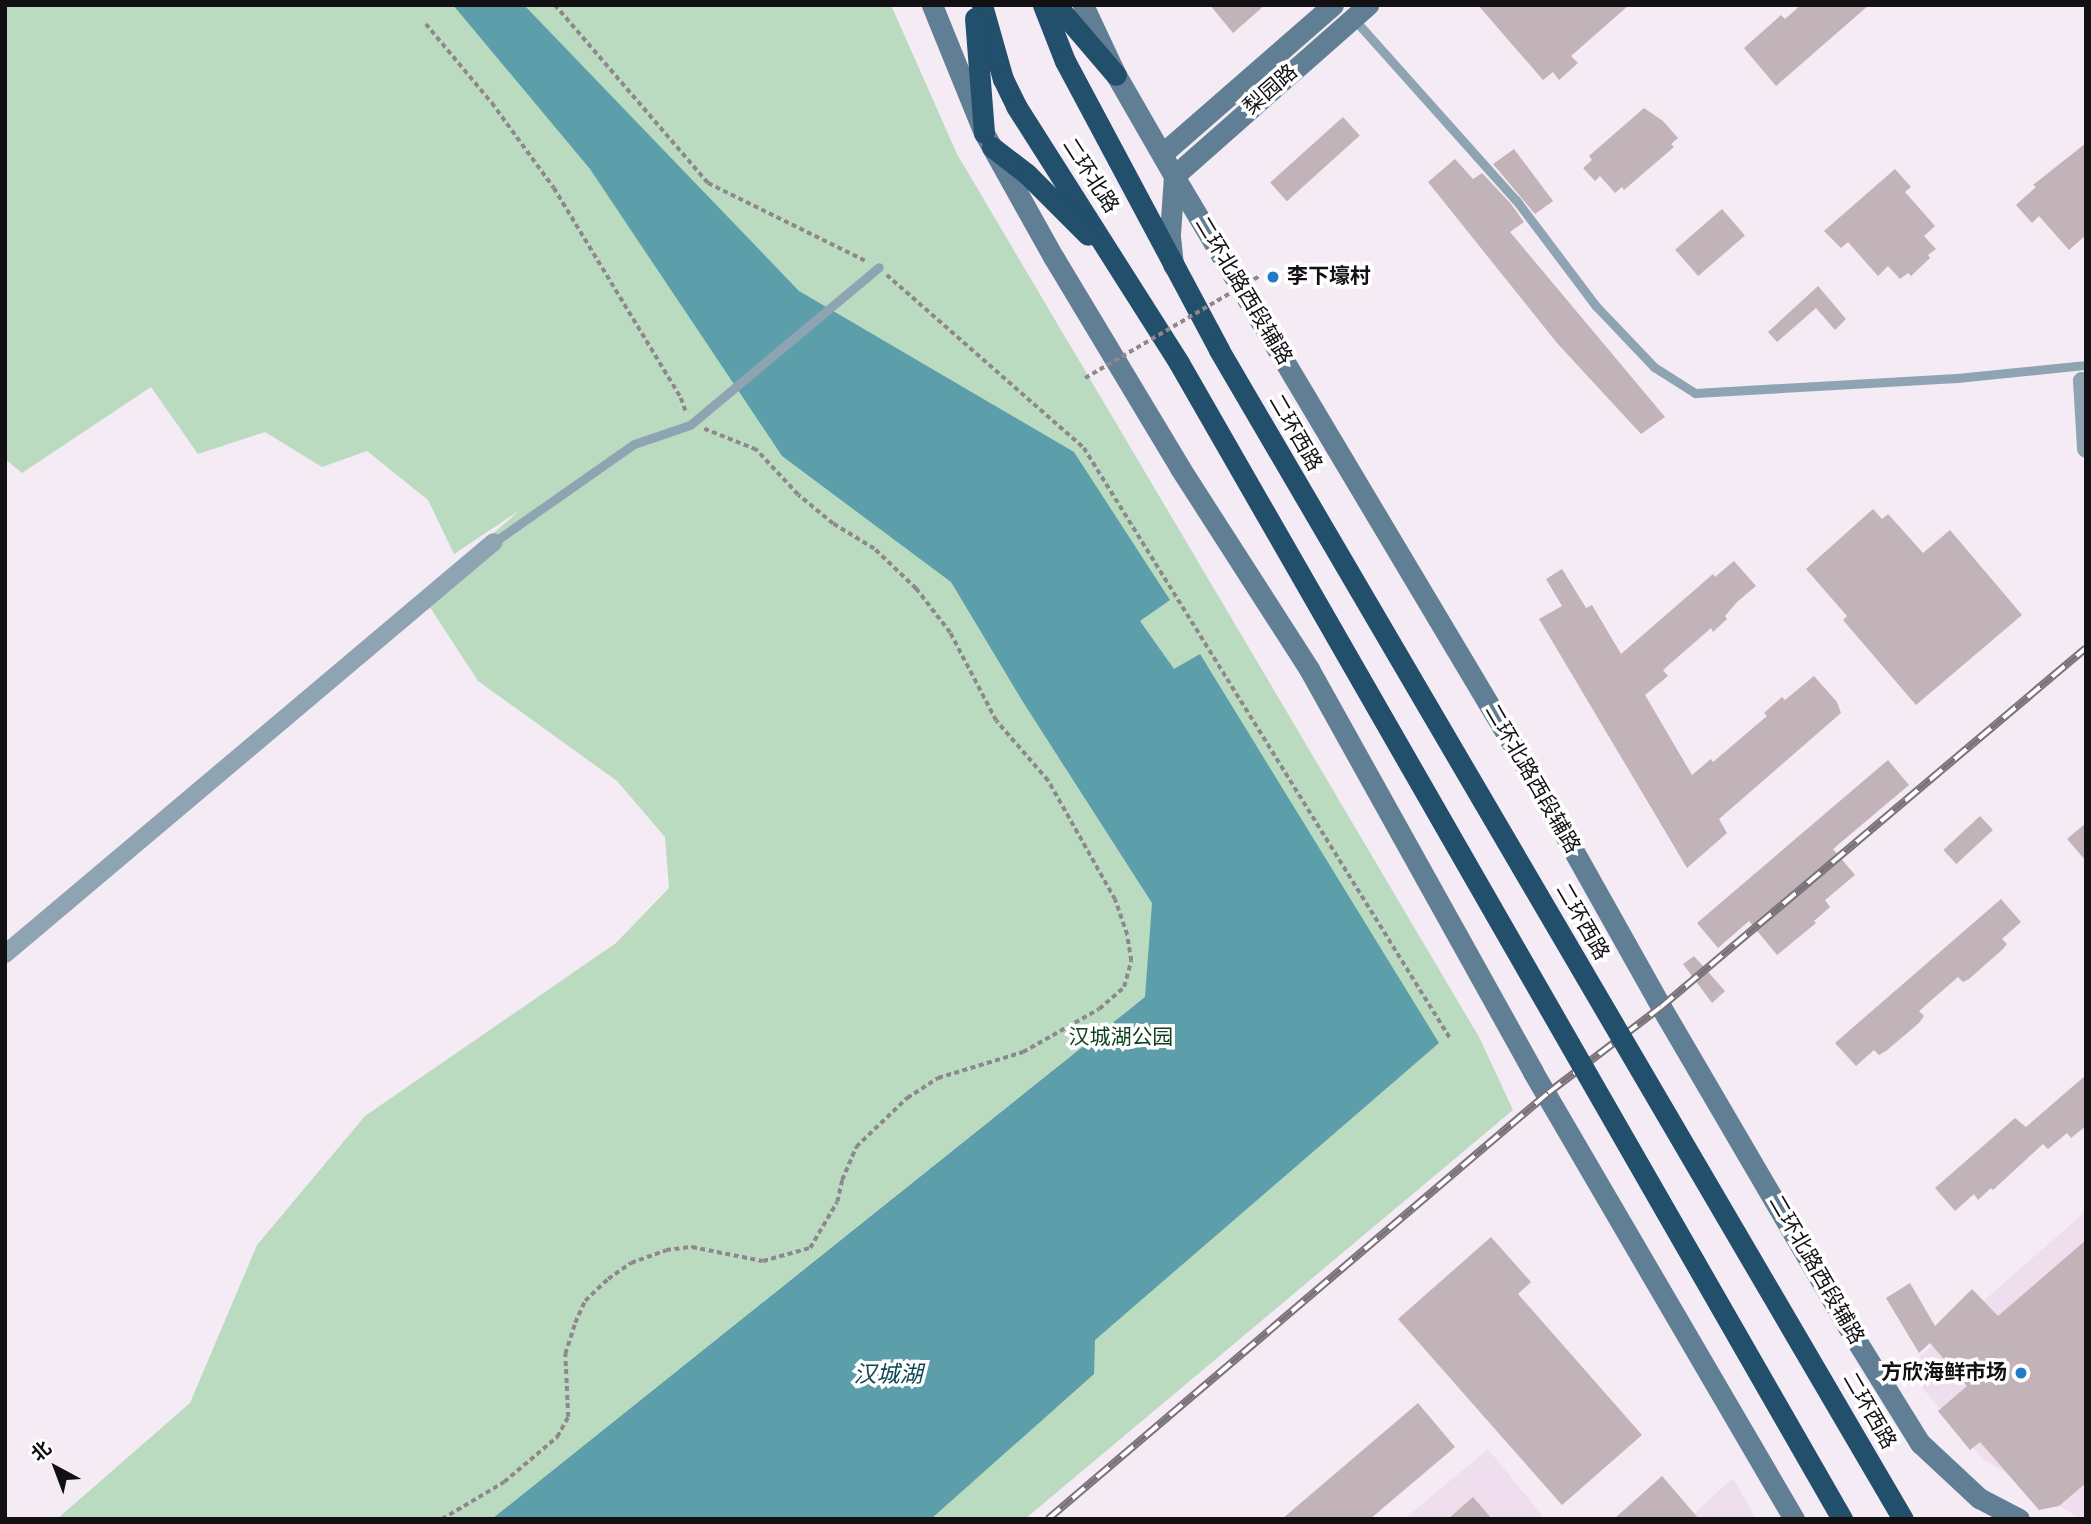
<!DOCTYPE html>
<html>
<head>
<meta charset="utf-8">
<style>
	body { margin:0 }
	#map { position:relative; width:2091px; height:1524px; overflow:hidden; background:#f5ebf4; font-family:"Alegreya Sans","Noto Sans SC",sans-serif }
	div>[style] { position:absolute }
	.built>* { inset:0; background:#efdeee }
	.green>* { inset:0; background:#bbdbc0 }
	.water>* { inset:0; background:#5d9eab }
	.building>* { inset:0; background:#c1b3b7; transform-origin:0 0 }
	.path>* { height:3.5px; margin-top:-1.75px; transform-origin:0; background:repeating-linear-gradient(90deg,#8e878e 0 5px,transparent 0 8.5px) }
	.lane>* { height:9px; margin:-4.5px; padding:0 4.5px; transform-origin:4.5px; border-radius:4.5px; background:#8fa4b2 }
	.street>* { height:18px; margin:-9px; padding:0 9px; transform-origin:9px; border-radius:9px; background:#8fa4b2 }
	.secondary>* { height:21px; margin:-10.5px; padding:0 10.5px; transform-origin:10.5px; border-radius:10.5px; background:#617f94 }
	.highway>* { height:21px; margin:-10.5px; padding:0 10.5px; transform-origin:10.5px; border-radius:10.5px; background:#224f6b }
	.rail>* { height:8px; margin-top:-4px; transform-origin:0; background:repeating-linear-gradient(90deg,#fff 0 16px,#7a747a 0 32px); box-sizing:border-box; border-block:2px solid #7a747a }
	.path-bridge>* { height:3.5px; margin-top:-1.75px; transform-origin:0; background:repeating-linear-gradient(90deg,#8e878e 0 5px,transparent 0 8.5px) }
	.highway-bridge>* { height:21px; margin:-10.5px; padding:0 10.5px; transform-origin:10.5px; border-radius:10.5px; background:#224f6b }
	.dots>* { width:19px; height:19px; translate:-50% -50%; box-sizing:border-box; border:4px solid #fff; border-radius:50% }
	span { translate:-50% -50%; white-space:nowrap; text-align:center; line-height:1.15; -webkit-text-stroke:7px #fff; paint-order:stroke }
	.street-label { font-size:21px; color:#131013 }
	.poi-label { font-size:21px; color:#131013; font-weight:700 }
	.left { translate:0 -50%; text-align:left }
	.right { translate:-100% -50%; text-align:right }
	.park-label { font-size:21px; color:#10411e }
	.water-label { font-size:23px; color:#0d4852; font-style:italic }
	.frame { position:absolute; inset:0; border:7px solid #131013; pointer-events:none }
	.north { position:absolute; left:21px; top:1433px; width:70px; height:70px; -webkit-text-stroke:5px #fff; paint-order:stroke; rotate:319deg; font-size:19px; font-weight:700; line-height:28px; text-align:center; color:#131013 }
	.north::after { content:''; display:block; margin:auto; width:24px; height:32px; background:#131013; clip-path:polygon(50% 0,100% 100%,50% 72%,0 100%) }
</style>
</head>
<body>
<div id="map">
	<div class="built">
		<i style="clip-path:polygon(2086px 1211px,2086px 1519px,2081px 1519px,1983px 1459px,1906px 1369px)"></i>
		<i style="clip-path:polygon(1488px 1449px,1545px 1519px,1404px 1519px)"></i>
		<i style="clip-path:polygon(1733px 1478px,1756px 1519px,1688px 1519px)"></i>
	</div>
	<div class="green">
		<i style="clip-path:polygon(5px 5px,891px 5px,957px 154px,1479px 1037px,1513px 1110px,1025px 1519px,57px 1519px,190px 1403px,257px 1245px,365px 1116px,616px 943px,669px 888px,665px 837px,617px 781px,478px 681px,422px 595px,520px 510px,454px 554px,428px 500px,367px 451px,322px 467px,265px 432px,198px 454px,151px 387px,22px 473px,5px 459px)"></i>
	</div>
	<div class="water">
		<i style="clip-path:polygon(453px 5px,524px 5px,799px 291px,1074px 452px,1170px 600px,1140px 621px,1174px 669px,1200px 654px,1439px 1043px,1095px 1340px,1094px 1374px,931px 1519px,492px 1519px,1145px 997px,1152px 903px,1023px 702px,951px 582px,782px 456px,590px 169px)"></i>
	</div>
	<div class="building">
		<i style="clip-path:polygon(1210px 5px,1265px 5px,1233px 33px)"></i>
		<i style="clip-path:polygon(1478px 5px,1629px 5px,1571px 56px,1578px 63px,1559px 80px,1553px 72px,1543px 80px)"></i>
		<i style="clip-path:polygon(1801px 5px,1869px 5px,1776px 86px,1744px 48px,1781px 15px,1785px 19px)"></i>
		<i style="clip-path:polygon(1644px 108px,1663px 121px,1678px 138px,1671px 144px,1674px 147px,1624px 190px,1622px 187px,1615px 193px,1600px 176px,1595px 181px,1583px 168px,1592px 160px,1589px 156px)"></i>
		<i style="left:1343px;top:117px;width:25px;height:98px;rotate:48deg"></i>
		<i style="clip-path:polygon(2086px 143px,2086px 235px,2069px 250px,2039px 216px,2032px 223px,2016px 205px,2036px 187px,2033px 185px)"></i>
		<i style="clip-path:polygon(1514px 149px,1553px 201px,1535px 214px,1493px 164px)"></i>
		<i style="clip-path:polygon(1455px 159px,1473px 179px,1482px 173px,1511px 204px,1524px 222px,1510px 232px,1665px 417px,1641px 434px,1557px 343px,1428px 182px)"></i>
		<i style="clip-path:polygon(1895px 169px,1911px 187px,1905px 192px,1935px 226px,1924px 236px,1936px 249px,1928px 255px,1930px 258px,1911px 276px,1908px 273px,1900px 279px,1888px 266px,1878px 276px,1848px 242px,1841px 248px,1824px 231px)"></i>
		<i style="left:1722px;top:209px;width:35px;height:62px;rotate:49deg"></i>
		<i style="clip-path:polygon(1818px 286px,1846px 319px,1835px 330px,1816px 308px,1777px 342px,1768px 332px)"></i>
		<i style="clip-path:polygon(1873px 509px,1882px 519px,1888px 514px,1923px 553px,1950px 530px,2022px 615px,1916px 705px,1843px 620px,1847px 616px,1806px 569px)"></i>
		<i style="clip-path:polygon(1734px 561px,1756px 586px,1737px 602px,1725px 616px,1727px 619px,1713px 632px,1711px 628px,1663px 670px,1668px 676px,1645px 695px,1692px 775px,1711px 759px,1713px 762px,1767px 716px,1764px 713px,1782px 697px,1785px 700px,1814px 676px,1837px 702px,1841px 713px,1719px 819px,1727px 833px,1687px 868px,1539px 619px,1562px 606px,1546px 579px,1562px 569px,1586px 608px,1592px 605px,1621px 654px,1713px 574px,1715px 577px)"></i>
		<i style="clip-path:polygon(1888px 760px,1909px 785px,1833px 849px,1855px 875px,1825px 900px,1830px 907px,1814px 921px,1816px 923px,1777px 955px,1749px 921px,1718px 948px,1697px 923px)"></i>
		<i style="left:1980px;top:816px;width:19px;height:50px;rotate:47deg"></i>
		<i style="clip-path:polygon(2086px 823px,2086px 861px,2067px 839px)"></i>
		<i style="clip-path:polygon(2001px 899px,2021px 922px,2002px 939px,2007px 944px,2003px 949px,1969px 979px,1963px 982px,1958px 977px,1919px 1011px,1924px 1016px,1919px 1023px,1886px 1051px,1879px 1055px,1874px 1050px,1856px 1066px,1835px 1043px)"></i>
		<i style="clip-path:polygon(1694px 956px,1725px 991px,1712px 1003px,1683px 964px)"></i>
		<i style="clip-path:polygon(2086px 1075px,2086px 1126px,2071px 1138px,2067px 1133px,2048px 1149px,2043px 1144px,1993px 1190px,1991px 1188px,1978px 1200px,1974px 1194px,1955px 1211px,1935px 1188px,2015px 1118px,2026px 1127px)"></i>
		<i style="clip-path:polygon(1491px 1237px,1531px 1282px,1518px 1294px,1642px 1435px,1562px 1505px,1398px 1319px)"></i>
		<i style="clip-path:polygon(2086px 1240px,2086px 1483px,2059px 1506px,2039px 1510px,1980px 1442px,1970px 1450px,1938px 1411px,1967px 1386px,1930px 1343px,1919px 1353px,1886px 1298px,1910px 1283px,1935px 1326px,1972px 1289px,1998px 1316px)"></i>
		<i style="clip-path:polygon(1418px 1403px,1455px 1447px,1403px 1491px,1370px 1519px,1282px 1519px)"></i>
		<i style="clip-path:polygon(1662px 1476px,1699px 1519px,1614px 1519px)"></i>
		<i style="clip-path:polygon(1473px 1497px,1492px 1519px,1448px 1519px)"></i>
	</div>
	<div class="path">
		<i style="left:555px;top:5px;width:235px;rotate:49.3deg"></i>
		<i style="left:708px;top:183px;width:176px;rotate:26.3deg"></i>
		<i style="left:426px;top:24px;width:103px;rotate:50.1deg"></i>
		<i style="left:492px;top:103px;width:105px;rotate:53.9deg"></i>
		<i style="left:554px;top:188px;width:245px;rotate:58.8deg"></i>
		<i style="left:681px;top:398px;width:15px;rotate:70deg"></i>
		<i style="left:887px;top:275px;width:262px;rotate:41.3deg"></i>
		<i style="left:1084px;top:448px;width:694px;rotate:58.19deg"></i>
		<i style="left:442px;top:1519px;width:72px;rotate:-30.8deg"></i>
		<i style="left:504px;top:1482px;width:70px;rotate:-40.3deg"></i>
		<i style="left:557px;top:1437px;width:23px;rotate:-61deg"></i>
		<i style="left:568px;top:1417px;width:63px;rotate:-92.7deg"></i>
		<i style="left:565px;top:1354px;width:33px;rotate:-72deg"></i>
		<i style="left:575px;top:1323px;width:24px;rotate:-66deg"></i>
		<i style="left:585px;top:1301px;width:32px;rotate:-44deg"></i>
		<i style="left:608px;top:1279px;width:28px;rotate:-35deg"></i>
		<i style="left:631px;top:1263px;width:37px;rotate:-20deg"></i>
		<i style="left:666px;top:1250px;width:26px;rotate:-7deg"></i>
		<i style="left:692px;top:1247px;width:72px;rotate:11.2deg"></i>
		<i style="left:763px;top:1261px;width:49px;rotate:-15.5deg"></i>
		<i style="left:810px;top:1248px;width:53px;rotate:-59.6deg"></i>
		<i style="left:837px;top:1202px;width:23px;rotate:-77deg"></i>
		<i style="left:842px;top:1180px;width:36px;rotate:-67deg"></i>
		<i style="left:856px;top:1147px;width:71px;rotate:-43.9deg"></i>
		<i style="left:907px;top:1098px;width:37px;rotate:-33deg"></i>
		<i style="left:938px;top:1078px;width:89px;rotate:-17deg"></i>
		<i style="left:1023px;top:1052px;width:87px;rotate:-29.5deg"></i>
		<i style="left:1099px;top:1009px;width:33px;rotate:-41deg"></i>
		<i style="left:1124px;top:987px;width:27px;rotate:-75deg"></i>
		<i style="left:1131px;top:961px;width:26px;rotate:-99deg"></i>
		<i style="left:1127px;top:935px;width:37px;rotate:-109deg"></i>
		<i style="left:1115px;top:900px;width:137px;rotate:-119.4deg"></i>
		<i style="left:1048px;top:781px;width:79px;rotate:-130.9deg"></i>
		<i style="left:996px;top:721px;width:99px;rotate:-117.6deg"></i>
		<i style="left:950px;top:633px;width:56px;rotate:-127.7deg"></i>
		<i style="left:916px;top:589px;width:58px;rotate:-136.4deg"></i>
		<i style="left:874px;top:549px;width:48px;rotate:-148.6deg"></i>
		<i style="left:833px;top:524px;width:45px;rotate:-140.4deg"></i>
		<i style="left:798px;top:495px;width:62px;rotate:-133deg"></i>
		<i style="left:756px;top:450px;width:56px;rotate:-158deg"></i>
	</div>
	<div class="lane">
		<i style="left:1353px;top:18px;width:244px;rotate:48.2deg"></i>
		<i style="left:1516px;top:200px;width:133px;rotate:53deg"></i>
		<i style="left:1596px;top:306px;width:84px;rotate:46.4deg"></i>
		<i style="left:1654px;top:367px;width:49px;rotate:32.4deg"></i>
		<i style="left:1695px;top:393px;width:262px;rotate:-3.3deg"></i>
		<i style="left:1957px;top:378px;width:130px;rotate:-5.8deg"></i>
		<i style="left:494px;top:542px;width:171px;rotate:-35deg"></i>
		<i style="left:634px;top:444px;width:59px;rotate:-18.7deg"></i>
		<i style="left:690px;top:425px;width:246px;rotate:-39.9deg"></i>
	</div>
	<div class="street">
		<i style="left:2086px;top:381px;width:4px;rotate:180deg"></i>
		<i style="left:2082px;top:381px;width:68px;rotate:86.6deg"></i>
		<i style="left:5px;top:954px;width:639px;rotate:-40.12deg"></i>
	</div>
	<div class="secondary">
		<i style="left:932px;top:5px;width:138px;rotate:67.9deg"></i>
		<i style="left:984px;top:133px;width:143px;rotate:60.8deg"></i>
		<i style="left:1054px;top:258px;width:245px;rotate:59deg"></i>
		<i style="left:1180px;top:468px;width:239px;rotate:57.3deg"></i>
		<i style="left:1309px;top:669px;width:461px;rotate:60.9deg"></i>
		<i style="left:1533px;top:1072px;width:518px;rotate:59.72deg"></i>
		<i style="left:1083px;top:5px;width:77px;rotate:64.8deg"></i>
		<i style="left:1116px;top:75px;width:116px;rotate:60.1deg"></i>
		<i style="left:1174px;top:176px;width:697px;rotate:59.21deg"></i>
		<i style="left:1531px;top:775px;width:266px;rotate:60.7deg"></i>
		<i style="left:1661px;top:1007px;width:371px;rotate:59.7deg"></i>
		<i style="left:1848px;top:1327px;width:137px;rotate:58.2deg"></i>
		<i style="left:1920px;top:1443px;width:81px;rotate:43deg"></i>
		<i style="left:1979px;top:1498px;width:45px;rotate:27.7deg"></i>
		<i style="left:1162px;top:154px;width:227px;rotate:-41.1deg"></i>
		<i style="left:1173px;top:265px;width:31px;rotate:-96deg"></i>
		<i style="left:1170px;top:234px;width:58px;rotate:-86.1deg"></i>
		<i style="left:1174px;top:176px;width:259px;rotate:-41.4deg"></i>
	</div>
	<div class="highway">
		<i style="left:982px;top:5px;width:77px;rotate:74.2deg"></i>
		<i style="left:1003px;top:79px;width:30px;rotate:64deg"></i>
		<i style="left:1016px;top:106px;width:304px;rotate:57.6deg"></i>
		<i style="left:1043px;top:5px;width:60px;rotate:68.6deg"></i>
		<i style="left:1065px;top:61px;width:327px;rotate:61.9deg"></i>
		<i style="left:1056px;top:5px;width:92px;rotate:49.4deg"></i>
		<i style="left:975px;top:18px;width:115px;rotate:85.5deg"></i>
		<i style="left:992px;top:147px;width:44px;rotate:37.6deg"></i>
		<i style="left:1027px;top:174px;width:86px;rotate:45deg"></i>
	</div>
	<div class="rail">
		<i style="left:1048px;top:1519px;width:657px;rotate:-40.43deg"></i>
		<i style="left:1548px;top:1093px;width:142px;rotate:-37.3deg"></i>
		<i style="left:1661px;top:1007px;width:556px;rotate:-40.19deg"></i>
	</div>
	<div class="path-bridge">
		<i style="left:1085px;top:378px;width:204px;rotate:-30.3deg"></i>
	</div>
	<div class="highway-bridge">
		<i style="left:1219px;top:350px;width:1354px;rotate:59.67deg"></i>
		<i style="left:1179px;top:363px;width:1333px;rotate:60.16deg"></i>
	</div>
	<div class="dots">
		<i style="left:1273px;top:277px;background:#207bc8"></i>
		<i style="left:2021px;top:1373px;background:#207bc8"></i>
	</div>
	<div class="street-label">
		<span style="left:1271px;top:90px;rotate:-41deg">梨园路</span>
		<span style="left:1090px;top:176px;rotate:57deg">二环北路</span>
		<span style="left:1243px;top:291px;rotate:59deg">二环北路西段辅路</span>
		<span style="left:1295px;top:433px;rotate:60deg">二环西路</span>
		<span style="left:1532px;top:779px;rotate:60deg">二环北路西段辅路</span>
		<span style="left:1582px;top:922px;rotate:60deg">二环西路</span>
		<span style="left:1816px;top:1270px;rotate:60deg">二环北路西段辅路</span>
		<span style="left:1869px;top:1411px;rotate:60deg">二环西路</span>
	</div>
	<div class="poi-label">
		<span class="left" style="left:1287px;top:277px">李下壕村</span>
		<span class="right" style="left:2007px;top:1373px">方欣海鲜市场</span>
	</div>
	<div class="park-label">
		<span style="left:1121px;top:1038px">汉城湖公园</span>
	</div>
	<div class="water-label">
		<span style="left:888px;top:1376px">汉城湖</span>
	</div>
	<div class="frame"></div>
	<div class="north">北</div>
</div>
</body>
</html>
